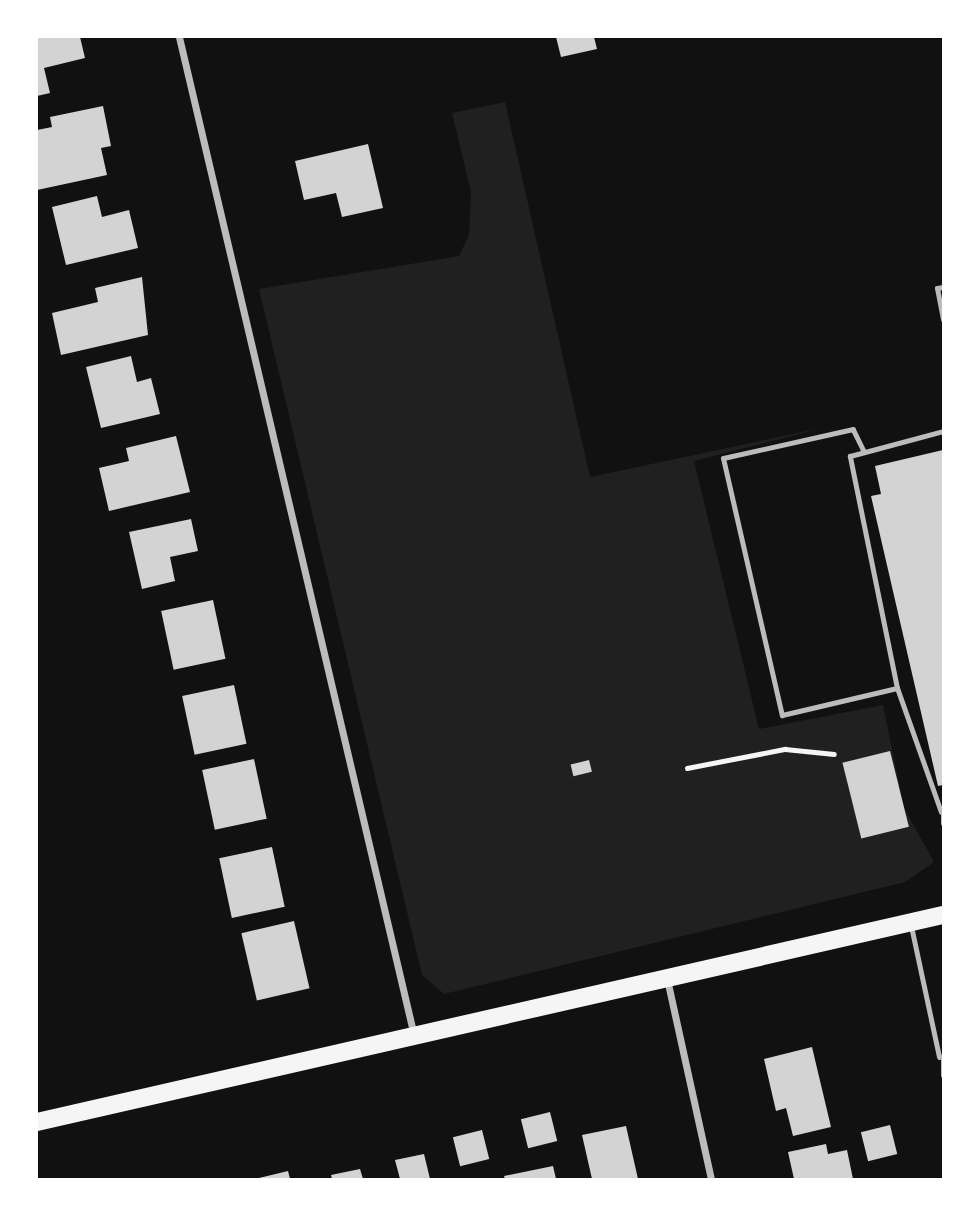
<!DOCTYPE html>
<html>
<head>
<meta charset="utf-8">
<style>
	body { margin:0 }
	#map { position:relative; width:980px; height:1216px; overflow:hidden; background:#111; font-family:"Nunito Sans",sans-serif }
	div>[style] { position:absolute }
	.green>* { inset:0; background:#202020 }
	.building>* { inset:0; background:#d3d3d3; transform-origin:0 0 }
	.path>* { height:4.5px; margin:-2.25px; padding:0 2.25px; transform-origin:2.25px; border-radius:2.25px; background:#f5f5f5 }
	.service>* { height:5px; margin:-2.5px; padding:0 2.5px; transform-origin:2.5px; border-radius:2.5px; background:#bcbcbc }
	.minor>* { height:7px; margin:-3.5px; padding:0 3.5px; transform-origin:3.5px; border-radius:3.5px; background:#bcbcbc }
	.primary>* { height:18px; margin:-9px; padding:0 9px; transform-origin:9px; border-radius:9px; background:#f5f5f5 }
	span { translate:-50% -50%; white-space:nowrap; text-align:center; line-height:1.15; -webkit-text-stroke:5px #fff; paint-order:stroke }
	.frame { position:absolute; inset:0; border:38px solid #fff; pointer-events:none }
</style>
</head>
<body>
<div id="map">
	<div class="green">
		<i style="clip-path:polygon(505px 102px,590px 477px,826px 427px,694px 461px,759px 729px,883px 705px,904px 808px,934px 862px,905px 882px,444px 994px,422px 975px,259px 289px,459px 256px,469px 235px,471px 192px,452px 113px)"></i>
	</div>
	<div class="building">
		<i style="clip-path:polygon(37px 37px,80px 37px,85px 58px,44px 68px,50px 93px,37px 96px)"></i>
		<i style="clip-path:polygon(556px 37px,594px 37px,597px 49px,561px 57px)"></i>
		<i style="clip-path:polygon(103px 106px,111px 146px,101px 148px,107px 175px,37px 190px,37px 130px,52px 127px,50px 117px)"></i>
		<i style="clip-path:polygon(368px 144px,383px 208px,342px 217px,336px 193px,304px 200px,295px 161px)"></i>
		<i style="clip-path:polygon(97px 196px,102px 217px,129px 210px,138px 248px,66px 265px,52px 207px)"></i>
		<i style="clip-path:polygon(142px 277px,148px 335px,61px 355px,52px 313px,98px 302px,95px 288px)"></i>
		<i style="clip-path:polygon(131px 356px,137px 382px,151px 378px,160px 414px,101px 428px,86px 367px)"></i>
		<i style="clip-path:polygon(176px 436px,190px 492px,109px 511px,99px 468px,129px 461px,126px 448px)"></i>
		<i style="clip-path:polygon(943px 450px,943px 785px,938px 786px,871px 496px,881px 494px,875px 466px)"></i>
		<i style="clip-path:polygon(191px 519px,198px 551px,170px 557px,175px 581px,142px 589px,129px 532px)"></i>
		<i style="left:213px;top:600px;width:60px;height:53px;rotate:78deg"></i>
		<i style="left:234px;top:685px;width:60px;height:53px;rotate:78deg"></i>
		<i style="left:890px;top:751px;width:78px;height:49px;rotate:76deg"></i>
		<i style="left:254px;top:759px;width:61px;height:53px;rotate:78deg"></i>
		<i style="left:589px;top:760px;width:12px;height:19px;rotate:76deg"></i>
		<i style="left:272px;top:847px;width:61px;height:54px;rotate:78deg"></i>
		<i style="left:294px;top:921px;width:69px;height:54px;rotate:77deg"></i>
		<i style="clip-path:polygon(812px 1047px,831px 1127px,793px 1136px,786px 1108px,776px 1111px,764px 1059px)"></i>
		<i style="left:550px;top:1112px;width:30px;height:30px;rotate:76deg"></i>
		<i style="left:890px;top:1125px;width:30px;height:30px;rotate:76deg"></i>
		<i style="clip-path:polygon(626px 1126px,638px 1179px,592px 1179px,582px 1135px)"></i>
		<i style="left:482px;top:1130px;width:30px;height:30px;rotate:76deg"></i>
		<i style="clip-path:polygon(826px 1144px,828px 1154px,847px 1150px,853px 1179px,794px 1179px,788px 1152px)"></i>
		<i style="clip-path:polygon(424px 1154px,430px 1179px,400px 1179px,395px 1160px)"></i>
		<i style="clip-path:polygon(553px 1166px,556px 1179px,505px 1179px,504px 1176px)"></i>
		<i style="clip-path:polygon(360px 1169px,363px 1179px,332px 1179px,331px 1175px)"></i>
		<i style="clip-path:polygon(288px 1171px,290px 1179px,259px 1179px,259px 1178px)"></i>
	</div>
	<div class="path">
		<i style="left:687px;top:768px;width:100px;rotate:-11deg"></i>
		<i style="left:785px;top:749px;width:49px;rotate:5.8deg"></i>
	</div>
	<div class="service">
		<i style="left:943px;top:287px;width:6px;rotate:171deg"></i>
		<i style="left:937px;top:288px;width:32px;rotate:79deg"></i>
		<i style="left:864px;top:452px;width:25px;rotate:-116deg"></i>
		<i style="left:853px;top:429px;width:133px;rotate:167.4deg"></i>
		<i style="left:723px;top:458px;width:264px;rotate:77.1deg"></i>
		<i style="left:782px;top:715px;width:118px;rotate:-13.2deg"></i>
		<i style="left:943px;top:811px;width:12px;rotate:90deg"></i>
		<i style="left:941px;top:812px;width:132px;rotate:-109.5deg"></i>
		<i style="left:897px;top:688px;width:237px;rotate:-101.5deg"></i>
		<i style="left:850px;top:456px;width:96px;rotate:-15deg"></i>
		<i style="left:911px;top:926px;width:134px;rotate:77.9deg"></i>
		<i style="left:943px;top:1056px;width:19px;rotate:90deg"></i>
	</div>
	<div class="minor">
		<i style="left:179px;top:37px;width:1026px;rotate:76.76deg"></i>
		<i style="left:667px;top:979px;width:205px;rotate:77.6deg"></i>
	</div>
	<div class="primary">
		<i style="left:37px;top:1122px;width:929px;rotate:-12.87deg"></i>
	</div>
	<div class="frame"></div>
</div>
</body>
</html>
